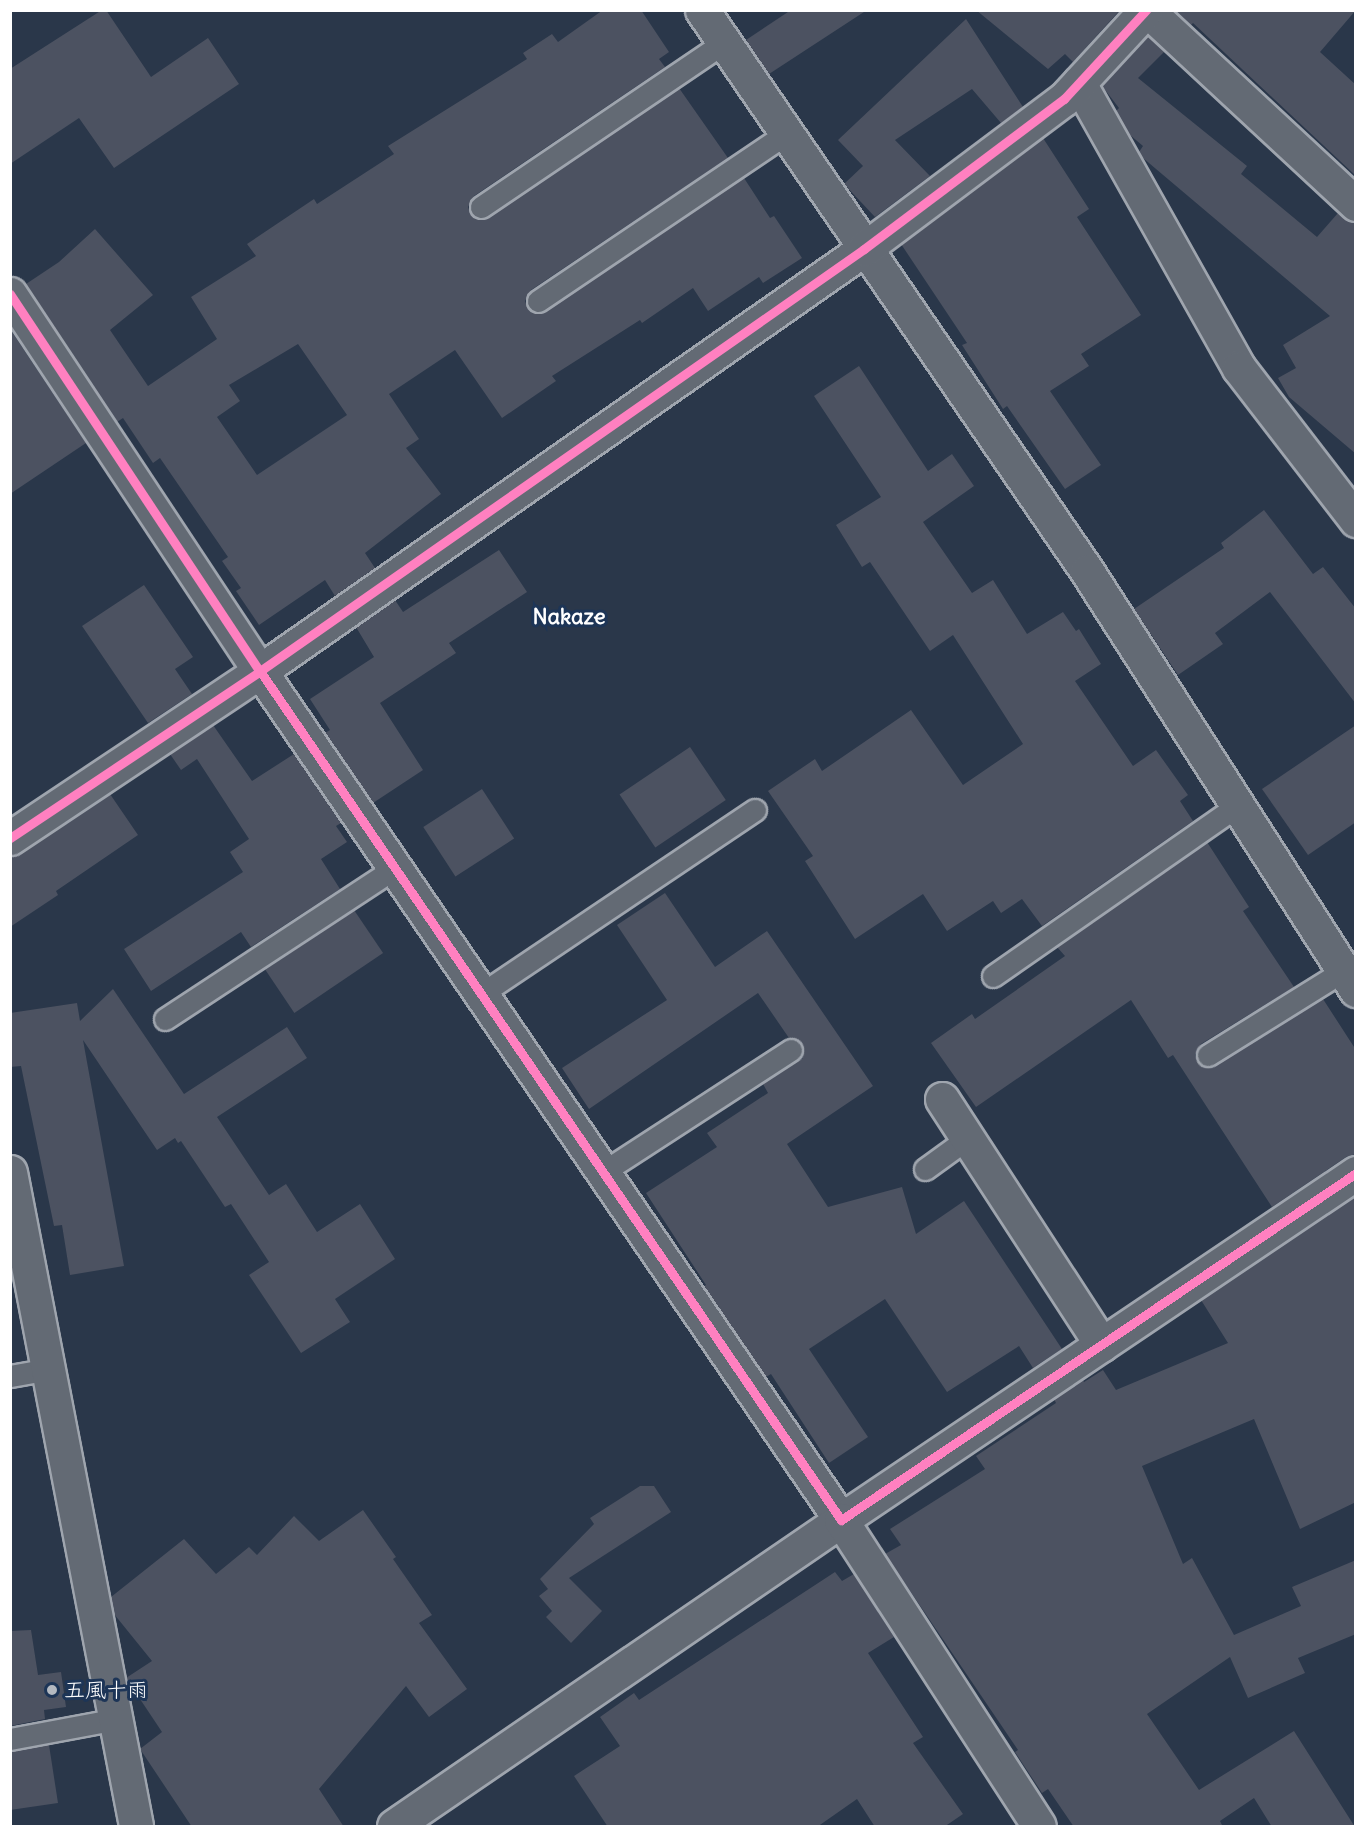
<!DOCTYPE html>
<html>
<head>
<meta charset="utf-8">
<style>
	body { margin:0 }
	#map { position:relative; width:1366px; height:1837px; overflow:hidden; background:#2a374a; font-family:Delius,"Klee One",sans-serif }
	div>[style] { position:absolute }
	.building>* { inset:0; background:#4c5261; transform-origin:0 0 }
	.roads { filter:drop-shadow(2px 0 #9fa5ae) drop-shadow(-2px 0 #9fa5ae) drop-shadow(0 2px #9fa5ae) drop-shadow(0 -2px #9fa5ae) }
	.lane>* { height:21px; margin:-10.5px; padding:0 10.5px; transform-origin:10.5px; border-radius:10.5px; background:#636a74 }
	.street>* { height:33px; margin:-16.5px; padding:0 16.5px; transform-origin:16.5px; border-radius:16.5px; background:#636a74 }
	.secondary>* { height:33px; margin:-16.5px; padding:0 16.5px; transform-origin:16.5px; border-radius:16.5px; background:#636a74 }
	.cycleway>* { height:9px; margin:-4.5px; padding:0 4.5px; transform-origin:4.5px; border-radius:4.5px; background:#ff80c0 }
	.dots>* { width:16px; height:16px; translate:-50% -50%; box-sizing:border-box; border:3px solid #1d3557; border-radius:50% }
	span { translate:-50% -50%; white-space:nowrap; text-align:center; line-height:1.15; -webkit-text-stroke:6px #1d3557; paint-order:stroke }
	.poi-label { font-size:21px; color:#fff }
	.left { translate:0 -50%; text-align:left }
	.neighbourhood-label { font-size:22px; color:#fff; font-weight:700 }
	.frame { position:absolute; inset:0; border:12px solid #fff; pointer-events:none }
</style>
</head>
<body>
<div id="map">
	<div class="building">
		<i style="clip-path:polygon(102px 10px,106px 10px,151px 77px,208px 38px,239px 84px,114px 168px,79px 118px,10px 164px,10px 69px)"></i>
		<i style="clip-path:polygon(evenodd,603px 10px,641px 10px,669px 52px,659px 59px,665px 67px,474px 196px,468px 207px,471px 215px,481px 220px,488px 218px,679px 88px,728px 158px,531px 290px,525px 301px,528px 309px,538px 314px,545px 312px,744px 178px,770px 218px,774px 216px,802px 258px,763px 283px,759px 277px,708px 311px,693px 288px,642px 323px,640px 320px,552px 376px,556px 381px,502px 418px,455px 350px,389px 394px,419px 439px,406px 448px,441px 494px,365px 553px,375px 568px,335px 596px,325px 580px,259px 625px,236px 591px,241px 588px,222px 561px,228px 557px,160px 458px,153px 463px,123px 418px,117px 422px,26px 284px,59px 262px,95px 229px,153px 295px,110px 330px,148px 386px,217px 339px,191px 297px,256px 256px,247px 244px,314px 199px,317px 204px,394px 154px,388px 146px,527px 59px,523px 53px,552px 34px,558px 42px,603px 10px,298px 344px,347px 415px,257px 475px,217px 417px,240px 401px,229px 385px,298px 344px)"></i>
		<i style="clip-path:polygon(791px 10px,867px 10px,769px 74px,746px 40px)"></i>
		<i style="clip-path:polygon(976px 10px,1120px 10px,1073px 62px,1065px 54px,1048px 69px)"></i>
		<i style="clip-path:polygon(1175px 10px,1356px 10px,1320px 52px,1356px 85px,1356px 176px,1193px 23px,1191px 25px)"></i>
		<i style="clip-path:polygon(966px 19px,1023px 107px,1001px 123px,972px 89px,895px 140px,930px 176px,875px 217px,844px 184px,863px 166px,838px 140px)"></i>
		<i style="clip-path:polygon(1148px 36px,1164px 52px,1138px 78px,1247px 166px,1241px 174px,1317px 237px,1338px 213px,1356px 222px,1356px 454px,1289px 397px,1278px 378px,1296px 368px,1283px 345px,1330px 316px,1143px 158px,1139px 152px,1143px 146px,1130px 135px,1116px 111px,1119px 108px,1102px 86px)"></i>
		<i style="clip-path:polygon(1043px 138px,1089px 209px,1077px 217px,1141px 315px,1081px 354px,1089px 366px,1050px 391px,1101px 465px,1065px 489px,1007px 406px,1003px 409px,962px 345px,967px 343px,901px 244px)"></i>
		<i style="clip-path:polygon(10px 329px,86px 443px,10px 494px)"></i>
		<i style="clip-path:polygon(859px 366px,928px 471px,952px 454px,974px 486px,923px 522px,972px 593px,993px 580px,1027px 634px,1063px 612px,1076px 631px,1079px 629px,1101px 664px,1075px 681px,1133px 766px,1156px 750px,1188px 795px,1180px 801px,1193px 821px,1042px 926px,1022px 899px,1001px 913px,993px 901px,947px 931px,923px 894px,855px 939px,805px 861px,813px 856px,768px 791px,815px 759px,822px 771px,911px 710px,963px 785px,1023px 744px,953px 635px,930px 651px,870px 562px,862px 567px,836px 525px,881px 497px,814px 396px)"></i>
		<i style="clip-path:polygon(1264px 510px,1313px 574px,1323px 567px,1356px 609px,1356px 704px,1270px 592px,1215px 633px,1223px 644px,1178px 675px,1134px 609px,1224px 548px,1221px 543px)"></i>
		<i style="clip-path:polygon(499px 550px,527px 592px,449px 643px,456px 653px,380px 703px,423px 770px,373px 803px,325px 733px,330px 730px,310px 699px,374px 657px,356px 627px,395px 600px,403px 612px)"></i>
		<i style="clip-path:polygon(144px 585px,193px 657px,175px 669px,192px 694px,148px 723px,82px 626px)"></i>
		<i style="clip-path:polygon(213px 725px,252px 781px,294px 754px,341px 823px,336px 826px,347px 842px,321px 859px,340px 889px,251px 947px,241px 932px,151px 991px,124px 949px,243px 872px,230px 852px,249px 839px,197px 759px,181px 770px,170px 754px)"></i>
		<i style="clip-path:polygon(1356px 725px,1356px 822px,1308px 855px,1262px 789px)"></i>
		<i style="left:690px;top:747px;width:64px;height:85px;rotate:56deg"></i>
		<i style="left:482px;top:789px;width:59px;height:70px;rotate:57deg"></i>
		<i style="clip-path:polygon(110px 794px,138px 835px,56px 891px,58px 895px,10px 927px,10px 857px,20px 854px)"></i>
		<i style="clip-path:polygon(1207px 842px,1249px 907px,1243px 911px,1294px 987px,1201px 1044px,1195px 1055px,1198px 1062px,1208px 1068px,1215px 1066px,1323px 999px,1356px 1050px,1356px 1154px,1346px 1157px,1272px 1207px,1173px 1055px,1168px 1058px,1131px 1000px,976px 1107px,931px 1043px,972px 1014px,975px 1019px,1065px 956px,1057px 947px)"></i>
		<i style="clip-path:polygon(665px 893px,715px 967px,767px 931px,873px 1086px,787px 1144px,828px 1207px,902px 1187px,916px 1234px,964px 1201px,1062px 1349px,1033px 1368px,1019px 1346px,947px 1392px,885px 1299px,809px 1349px,868px 1437px,829px 1463px,771px 1374px,766px 1377px,704px 1286px,706px 1285px,646px 1193px,717px 1147px,707px 1133px,768px 1093px,763px 1084px,803px 1058px,801px 1043px,789px 1038px,758px 993px,589px 1109px,562px 1068px,667px 1000px,617px 925px)"></i>
		<i style="left:354px;top:910px;width:52px;height:107px;rotate:56deg"></i>
		<i style="clip-path:polygon(113px 989px,184px 1094px,287px 1027px,307px 1058px,217px 1117px,269px 1195px,286px 1184px,317px 1232px,360px 1204px,395px 1259px,335px 1299px,350px 1322px,301px 1353px,249px 1275px,269px 1262px,231px 1204px,225px 1207px,181px 1141px,178px 1143px,175px 1138px,157px 1150px,83px 1040px,124px 1266px,70px 1275px,62px 1225px,54px 1226px,21px 1066px,10px 1067px,10px 1013px,77px 1003px,80px 1021px)"></i>
		<i style="clip-path:polygon(1356px 1196px,1356px 1502px,1300px 1529px,1254px 1419px,1142px 1466px,1183px 1564px,1192px 1558px,1234px 1635px,1301px 1606px,1292px 1587px,1356px 1560px,1356px 1634px,1298px 1658px,1305px 1673px,1248px 1698px,1230px 1657px,1147px 1714px,1199px 1790px,1294px 1731px,1355px 1827px,1272px 1827px,1254px 1798px,1220px 1821px,1223px 1827px,1074px 1827px,1048px 1789px,1042px 1793px,1015px 1752px,1018px 1750px,885px 1554px,901px 1545px,890px 1529px,985px 1469px,976px 1456px,1056px 1403px,1054px 1399px,1083px 1380px,1084px 1382px,1103px 1370px,1116px 1390px,1228px 1343px,1201px 1300px)"></i>
		<i style="clip-path:polygon(640px 1486px,654px 1486px,671px 1512px,569px 1578px,602px 1611px,571px 1643px,546px 1617px,552px 1611px,539px 1596px,548px 1589px,540px 1579px,594px 1524px,590px 1518px)"></i>
		<i style="clip-path:polygon(363px 1510px,396px 1557px,393px 1559px,432px 1615px,419px 1623px,467px 1689px,429px 1717px,406px 1686px,319px 1789px,344px 1827px,192px 1827px,140px 1749px,162px 1732px,126px 1678px,152px 1661px,114px 1614px,111px 1597px,184px 1539px,216px 1574px,249px 1547px,257px 1555px,294px 1516px,319px 1541px)"></i>
		<i style="clip-path:polygon(835px 1572px,842px 1581px,854px 1574px,894px 1637px,868px 1653px,923px 1737px,913px 1743px,963px 1814px,944px 1827px,875px 1827px,857px 1799px,817px 1827px,608px 1827px,574px 1776px,620px 1746px,600px 1717px,634px 1693px,639px 1700px)"></i>
		<i style="clip-path:polygon(31px 1630px,38px 1675px,61px 1672px,66px 1707px,44px 1710px,45px 1719px,10px 1726px,10px 1631px)"></i>
		<i style="clip-path:polygon(49px 1745px,58px 1803px,10px 1810px,10px 1751px)"></i>
	</div>
	<div class="roads">
		<div class="lane">
			<i style="left:481px;top:207px;width:292px;rotate:-34.1deg"></i>
			<i style="left:538px;top:301px;width:299px;rotate:-34deg"></i>
			<i style="left:993px;top:976px;width:297px;rotate:-34.9deg"></i>
			<i style="left:481px;top:994px;width:330px;rotate:-33.9deg"></i>
			<i style="left:165px;top:1019px;width:275px;rotate:-33.3deg"></i>
			<i style="left:1208px;top:1055px;width:159px;rotate:-31.9deg"></i>
			<i style="left:925px;top:1169px;width:53px;rotate:-35.8deg"></i>
			<i style="left:603px;top:1172px;width:224px;rotate:-33deg"></i>
			<i style="left:10px;top:1376px;width:39px;rotate:-10deg"></i>
			<i style="left:10px;top:1739px;width:109px;rotate:-10.6deg"></i>
		</div>
		<div class="street">
			<i style="left:702px;top:10px;width:680px;rotate:55.54deg"></i>
			<i style="left:1087px;top:571px;width:498px;rotate:57.3deg"></i>
			<i style="left:1147px;top:10px;width:285px;rotate:42.9deg"></i>
			<i style="left:1079px;top:83px;width:327px;rotate:60.7deg"></i>
			<i style="left:1239px;top:368px;width:192px;rotate:52.4deg"></i>
			<i style="left:10px;top:294px;width:452px;rotate:56.5deg"></i>
			<i style="left:260px;top:671px;width:1029px;rotate:55.61deg"></i>
			<i style="left:841px;top:1520px;width:621px;rotate:-33.97deg"></i>
			<i style="left:10px;top:838px;width:301px;rotate:-33.7deg"></i>
			<i style="left:260px;top:671px;width:737px;rotate:-34.94deg"></i>
			<i style="left:864px;top:249px;width:250px;rotate:-36.9deg"></i>
			<i style="left:1064px;top:99px;width:121px;rotate:-47.3deg"></i>
			<i style="left:942px;top:1099px;width:293px;rotate:57deg"></i>
			<i style="left:394px;top:1826px;width:542px;rotate:-34.39deg"></i>
			<i style="left:841px;top:1520px;width:364px;rotate:57.1deg"></i>
		</div>
		<div class="secondary">
			<i style="left:10px;top:1172px;width:666px;rotate:79.09deg"></i>
		</div>
	</div>
	<div class="cycleway">
		<i style="left:10px;top:294px;width:452px;rotate:56.5deg"></i>
		<i style="left:260px;top:671px;width:1029px;rotate:55.61deg"></i>
		<i style="left:841px;top:1520px;width:621px;rotate:-33.97deg"></i>
		<i style="left:10px;top:838px;width:301px;rotate:-33.7deg"></i>
		<i style="left:260px;top:671px;width:737px;rotate:-34.94deg"></i>
		<i style="left:864px;top:249px;width:250px;rotate:-36.9deg"></i>
		<i style="left:1064px;top:99px;width:121px;rotate:-47.3deg"></i>
	</div>
	<div class="dots">
		<i style="left:52px;top:1690px;background:#b4b9c0"></i>
	</div>
	<div class="poi-label">
		<span class="left" style="left:64px;top:1690px">五風十雨</span>
	</div>
	<div class="neighbourhood-label">
		<span style="left:569px;top:617px">Nakaze</span>
	</div>
	<div class="frame"></div>
</div>
</body>
</html>
